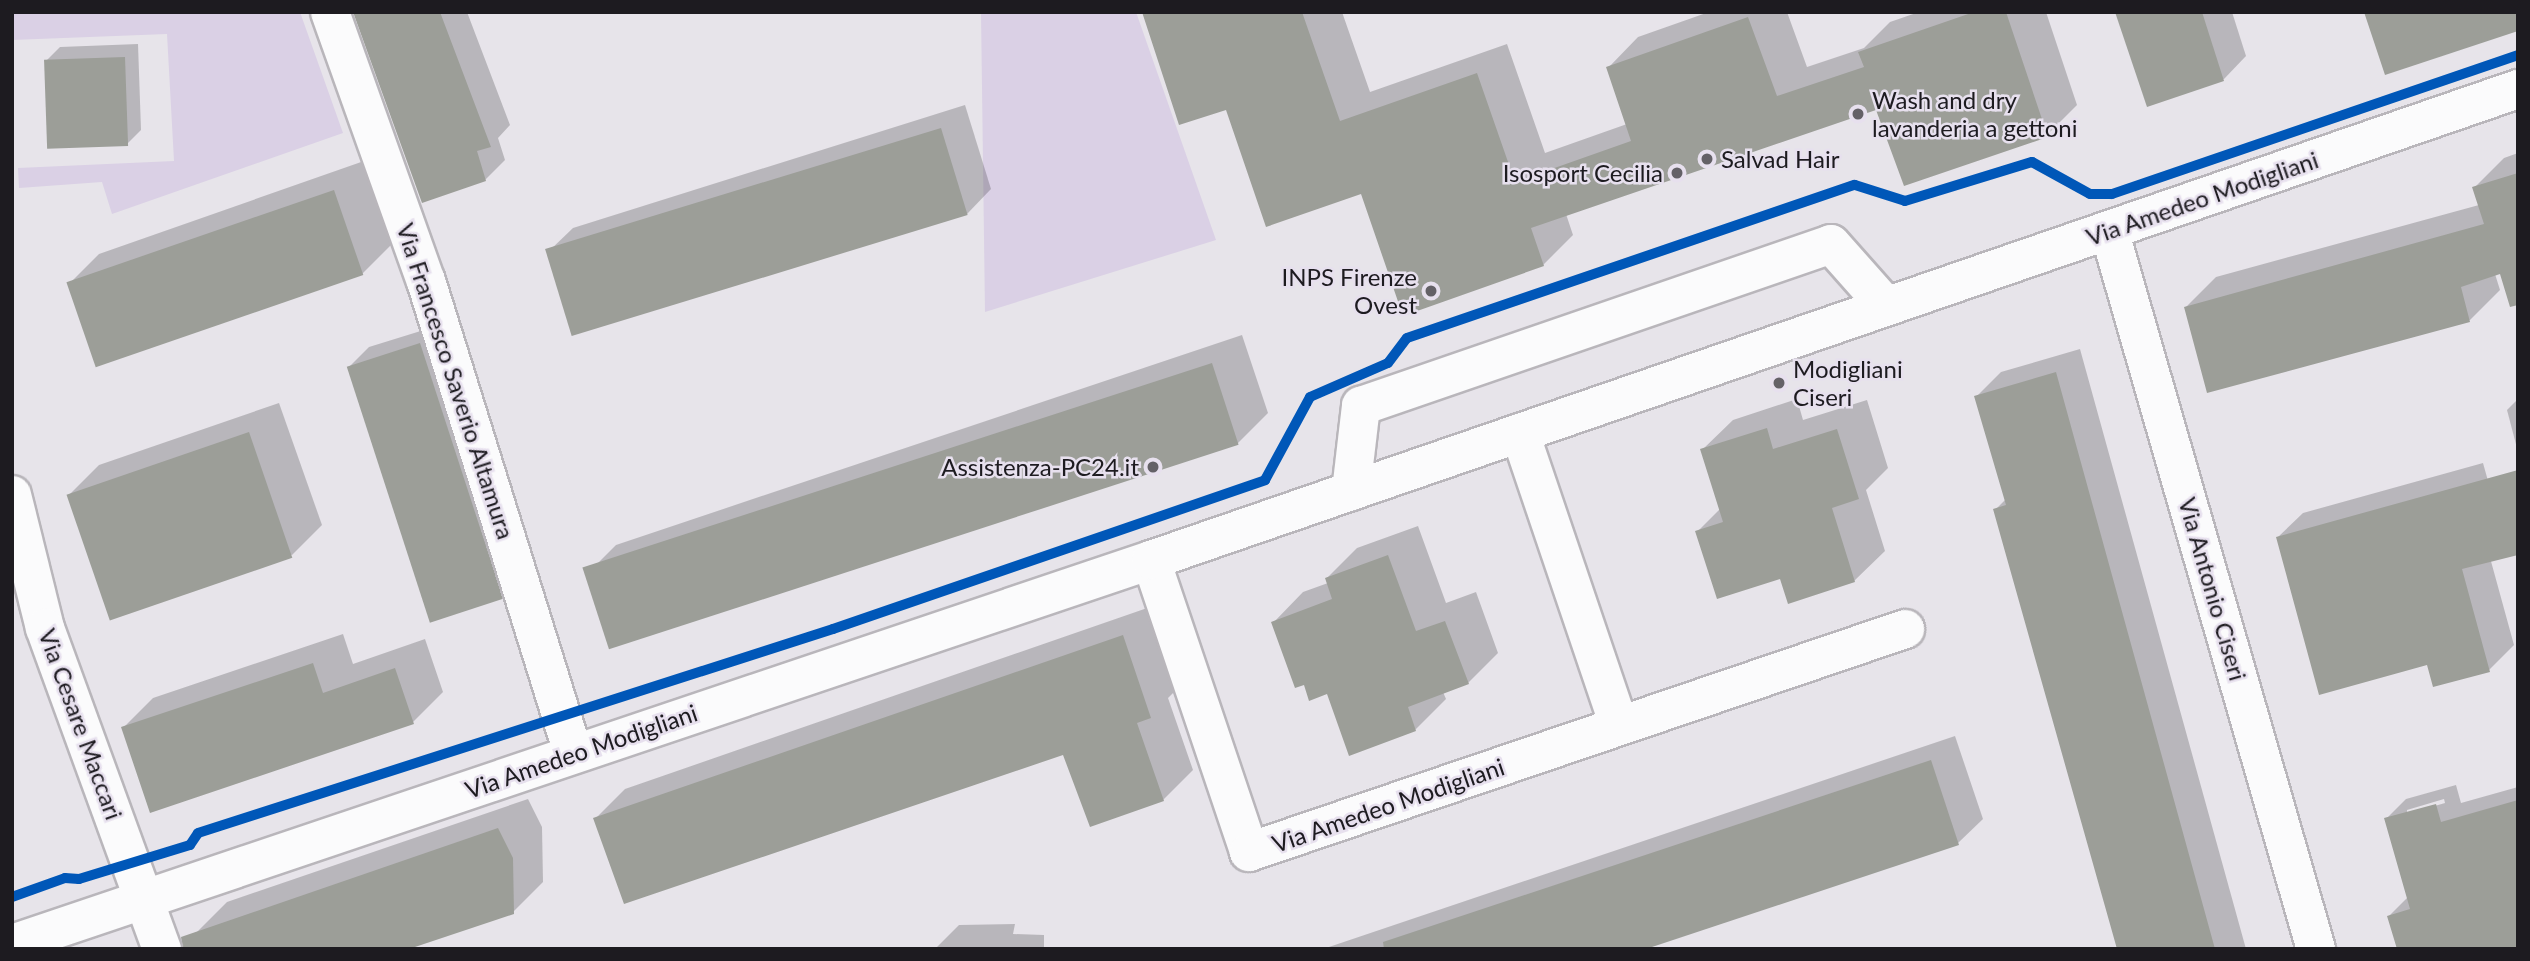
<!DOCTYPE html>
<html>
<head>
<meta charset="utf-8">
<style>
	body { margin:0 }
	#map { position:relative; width:2530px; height:961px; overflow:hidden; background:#e7e4ea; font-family:Lato,sans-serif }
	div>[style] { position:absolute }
	.green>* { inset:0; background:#dad0e5 }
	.shadow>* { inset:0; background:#0003 }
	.building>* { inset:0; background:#9c9e98; transform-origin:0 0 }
	.roads { filter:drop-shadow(2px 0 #b9b6bb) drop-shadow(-2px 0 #b9b6bb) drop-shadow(0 2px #b9b6bb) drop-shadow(0 -2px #b9b6bb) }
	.minor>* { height:38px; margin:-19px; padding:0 19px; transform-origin:19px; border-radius:19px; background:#fbfbfc }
	.cycleway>* { height:10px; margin:-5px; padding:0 5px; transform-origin:5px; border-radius:5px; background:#0057b8 }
	.dots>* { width:19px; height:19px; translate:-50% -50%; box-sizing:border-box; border:4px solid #e7e0ee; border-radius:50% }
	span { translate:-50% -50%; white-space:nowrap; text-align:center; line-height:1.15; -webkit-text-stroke:5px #e7e0ee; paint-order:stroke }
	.poi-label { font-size:24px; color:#1d1b20 }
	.left { translate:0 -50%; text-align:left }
	.right { translate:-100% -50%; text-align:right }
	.street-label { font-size:24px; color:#1d1b20 }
	.frame { position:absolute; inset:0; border:14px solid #1d1b20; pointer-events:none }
</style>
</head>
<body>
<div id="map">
	<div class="green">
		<i style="clip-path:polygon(12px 12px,300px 12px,343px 133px,112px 214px,102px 182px,19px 188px,18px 168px,174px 161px,167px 34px,12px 40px)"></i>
		<i style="clip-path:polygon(981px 12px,1136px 12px,1216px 240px,985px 312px)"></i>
	</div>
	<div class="shadow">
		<i style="clip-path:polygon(355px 12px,467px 12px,510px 125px,498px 138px,505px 160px,485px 180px)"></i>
		<i style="clip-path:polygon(1144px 12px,1342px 12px,1370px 92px,1507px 44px,1545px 153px,1627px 124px,1608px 68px,1638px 37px,1709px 12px,1787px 12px,1807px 67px,1864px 48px,1890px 22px,1919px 12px,2046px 12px,2077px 105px,2047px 135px,1877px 108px,1566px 214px,1573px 235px,1543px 265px,1362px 192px,1227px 108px)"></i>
		<i style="clip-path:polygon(2117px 12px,2232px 12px,2246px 56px,2224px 79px,2148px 105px)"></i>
		<i style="clip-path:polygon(138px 44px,141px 130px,127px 144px,46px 61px,60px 47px)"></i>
		<i style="clip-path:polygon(965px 105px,991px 189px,967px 214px,548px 252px,573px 228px)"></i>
		<i style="clip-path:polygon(2518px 153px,2518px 267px,2495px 274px,2500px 290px,2470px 320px,2208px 391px,2186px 307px,2216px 277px,2479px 205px,2474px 188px,2504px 158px)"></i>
		<i style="clip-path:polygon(364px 161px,392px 244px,362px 274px,69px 284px,99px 254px)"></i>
		<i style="clip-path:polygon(440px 325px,521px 578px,501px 597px,349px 367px,369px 347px)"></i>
		<i style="clip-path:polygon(1242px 335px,1268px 413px,1238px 443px,586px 575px,616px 545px)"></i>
		<i style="clip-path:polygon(2080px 349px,2246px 949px,2119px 949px,1995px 510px,2006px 499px,1976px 397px,2001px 372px)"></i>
		<i style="clip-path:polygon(1797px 399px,1803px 420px,1867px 400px,1888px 468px,1866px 490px,1885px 551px,1854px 581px,1697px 532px,1721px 508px,1702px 450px,1733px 420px)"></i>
		<i style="clip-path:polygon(2518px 399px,2518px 452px,2507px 410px)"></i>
		<i style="clip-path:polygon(279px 403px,322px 525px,292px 555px,69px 495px,99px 465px)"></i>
		<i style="clip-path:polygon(2483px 463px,2504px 538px,2489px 554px,2514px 645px,2489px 670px,2278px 537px,2303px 513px)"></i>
		<i style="clip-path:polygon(1418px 526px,1446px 603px,1476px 592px,1498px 653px,1468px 683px,1443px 692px,1446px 699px,1415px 730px,1305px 683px,1273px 623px,1303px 592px,1328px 583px,1327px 578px,1357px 548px)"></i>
		<i style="clip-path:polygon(1153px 606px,1180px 686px,1168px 698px,1193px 770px,1163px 800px,1064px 753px,595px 819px,625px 789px)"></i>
		<i style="clip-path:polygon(343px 634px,353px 664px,425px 639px,443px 692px,413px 722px,123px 728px,153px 698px)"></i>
		<i style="clip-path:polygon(1955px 736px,1983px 819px,1958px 843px,1641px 949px,1323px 949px)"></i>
		<i style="clip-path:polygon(evenodd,2456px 785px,2461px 803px,2518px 787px,2518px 949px,2389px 916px,2408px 897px,2386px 819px,2406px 799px,2456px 785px,2444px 799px,2445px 803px,2407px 814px,2407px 810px,2444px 799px)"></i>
		<i style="clip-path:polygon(528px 799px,542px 827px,543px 882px,513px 912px,197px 932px,227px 902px)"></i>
		<i style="clip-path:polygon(1015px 924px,1013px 934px,1044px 935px,1044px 949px,935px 949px,959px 925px)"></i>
	</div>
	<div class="building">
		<i style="clip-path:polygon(353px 12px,440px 12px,491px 147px,477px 151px,486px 181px,422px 203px)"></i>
		<i style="clip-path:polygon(1142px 12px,1302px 12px,1340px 121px,1477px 73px,1515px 182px,1631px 141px,1606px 67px,1748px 17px,1777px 96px,1864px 67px,1858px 52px,1974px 12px,2006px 12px,2048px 137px,1904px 186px,1876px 110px,1531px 228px,1544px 266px,1403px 316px,1361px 194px,1266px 227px,1226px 110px,1179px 125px)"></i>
		<i style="clip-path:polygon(2115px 12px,2202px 12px,2224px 81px,2147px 107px)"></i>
		<i style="clip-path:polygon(2364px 12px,2518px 12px,2518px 31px,2385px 75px)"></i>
		<i style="left:125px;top:57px;width:89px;height:81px;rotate:88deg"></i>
		<i style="left:941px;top:128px;width:91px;height:414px;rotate:73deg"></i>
		<i style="clip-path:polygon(2518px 173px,2518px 305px,2510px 307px,2500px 274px,2461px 287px,2470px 322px,2207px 393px,2184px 307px,2484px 224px,2472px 187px)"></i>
		<i style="left:334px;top:190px;width:90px;height:283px;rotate:71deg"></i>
		<i style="left:420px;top:343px;width:269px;height:77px;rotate:72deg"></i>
		<i style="left:1212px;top:363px;width:86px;height:662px;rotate:72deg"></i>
		<i style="clip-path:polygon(2056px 372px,2215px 949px,2117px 949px,1993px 509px,2006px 505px,1974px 396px)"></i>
		<i style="clip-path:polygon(1767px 428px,1773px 449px,1837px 429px,1859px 499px,1832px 508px,1855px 582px,1788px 604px,1780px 579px,1717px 599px,1695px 531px,1723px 522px,1700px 449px)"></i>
		<i style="left:249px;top:432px;width:133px;height:193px;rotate:71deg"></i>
		<i style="clip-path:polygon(2518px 470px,2518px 555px,2462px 569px,2490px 672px,2433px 687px,2427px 665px,2319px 695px,2276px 537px)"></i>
		<i style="clip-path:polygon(1388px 555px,1416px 631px,1445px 621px,1469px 684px,1408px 707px,1416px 731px,1349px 756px,1327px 694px,1309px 701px,1304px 685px,1295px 688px,1271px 622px,1332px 599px,1325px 578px)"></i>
		<i style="clip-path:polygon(1123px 635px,1151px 718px,1137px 723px,1164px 801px,1090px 827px,1063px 755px,624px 904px,593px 818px)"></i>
		<i style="clip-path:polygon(313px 663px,323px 693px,395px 668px,414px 724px,150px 813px,121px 727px)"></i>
		<i style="clip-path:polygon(1931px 760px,1959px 845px,1646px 949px,1384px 949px,1383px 942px)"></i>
		<i style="clip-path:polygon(2518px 800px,2518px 949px,2397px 949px,2387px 916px,2410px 909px,2384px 818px,2436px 804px,2441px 822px)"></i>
		<i style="clip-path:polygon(498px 828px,513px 858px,514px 914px,409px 949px,183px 949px,181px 937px)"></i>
	</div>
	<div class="roads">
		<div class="minor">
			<i style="left:330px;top:12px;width:286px;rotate:70.4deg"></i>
			<i style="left:426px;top:281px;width:494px;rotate:72.7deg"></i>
			<i style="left:2109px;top:230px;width:748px;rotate:73.94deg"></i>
			<i style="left:1520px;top:433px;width:309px;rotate:71.3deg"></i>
			<i style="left:1351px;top:491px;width:86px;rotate:-83.3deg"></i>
			<i style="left:1361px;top:406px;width:497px;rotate:-19deg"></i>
			<i style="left:1831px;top:244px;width:83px;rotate:48.4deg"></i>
			<i style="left:12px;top:495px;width:137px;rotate:76.1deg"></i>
			<i style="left:45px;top:628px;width:342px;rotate:70deg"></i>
			<i style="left:1151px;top:560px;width:308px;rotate:71.4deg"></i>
			<i style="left:1249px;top:852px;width:693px;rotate:-18.77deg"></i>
			<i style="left:12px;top:944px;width:1202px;rotate:-18.63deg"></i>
			<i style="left:1151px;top:560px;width:1446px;rotate:-19.01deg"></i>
		</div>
	</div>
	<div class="cycleway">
		<i style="left:12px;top:897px;width:56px;rotate:-19.7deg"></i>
		<i style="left:65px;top:878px;width:14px;rotate:4deg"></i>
		<i style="left:79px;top:879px;width:116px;rotate:-17deg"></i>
		<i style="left:190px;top:845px;width:14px;rotate:-56deg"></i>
		<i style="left:198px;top:833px;width:667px;rotate:-17.81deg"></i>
		<i style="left:833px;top:629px;width:457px;rotate:-19deg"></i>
		<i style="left:1265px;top:480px;width:94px;rotate:-61.5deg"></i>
		<i style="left:1310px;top:397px;width:85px;rotate:-23.6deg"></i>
		<i style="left:1388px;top:363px;width:31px;rotate:-53deg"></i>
		<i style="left:1407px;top:338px;width:473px;rotate:-18.9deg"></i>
		<i style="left:1855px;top:185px;width:52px;rotate:17.7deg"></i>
		<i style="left:1905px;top:201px;width:133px;rotate:-17.1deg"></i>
		<i style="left:2032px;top:162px;width:66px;rotate:28.9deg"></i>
		<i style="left:2090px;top:194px;width:22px"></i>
		<i style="left:2112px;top:194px;width:429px;rotate:-18.9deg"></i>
	</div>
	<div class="dots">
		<i style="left:1858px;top:114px;background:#646167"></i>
		<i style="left:1707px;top:159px;background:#646167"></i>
		<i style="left:1677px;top:173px;background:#646167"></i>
		<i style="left:1431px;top:291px;background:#646167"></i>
		<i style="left:1779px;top:383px;background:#646167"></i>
		<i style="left:1153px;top:467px;background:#646167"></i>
	</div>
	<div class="poi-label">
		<span class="left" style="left:1872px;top:114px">Wash and dry<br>lavanderia a gettoni</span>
		<span class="left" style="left:1721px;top:159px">Salvad Hair</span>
		<span class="right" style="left:1663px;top:173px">Isosport Cecilia</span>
		<span class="right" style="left:1417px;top:291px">INPS Firenze<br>Ovest</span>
		<span class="left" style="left:1793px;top:383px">Modigliani<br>Ciseri</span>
		<span class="right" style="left:1139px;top:467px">Assistenza-PC24.it</span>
	</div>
	<div class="street-label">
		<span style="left:2202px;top:198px;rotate:-19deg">Via Amedeo Modigliani</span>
		<span style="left:456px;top:381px;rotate:72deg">Via Francesco Saverio Altamura</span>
		<span style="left:2213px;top:589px;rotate:74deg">Via Antonio Ciseri</span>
		<span style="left:81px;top:724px;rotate:70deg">Via Cesare Maccari</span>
		<span style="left:581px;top:751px;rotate:-19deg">Via Amedeo Modigliani</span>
		<span style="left:1388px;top:805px;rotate:-19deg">Via Amedeo Modigliani</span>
	</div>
	<div class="frame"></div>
</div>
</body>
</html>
